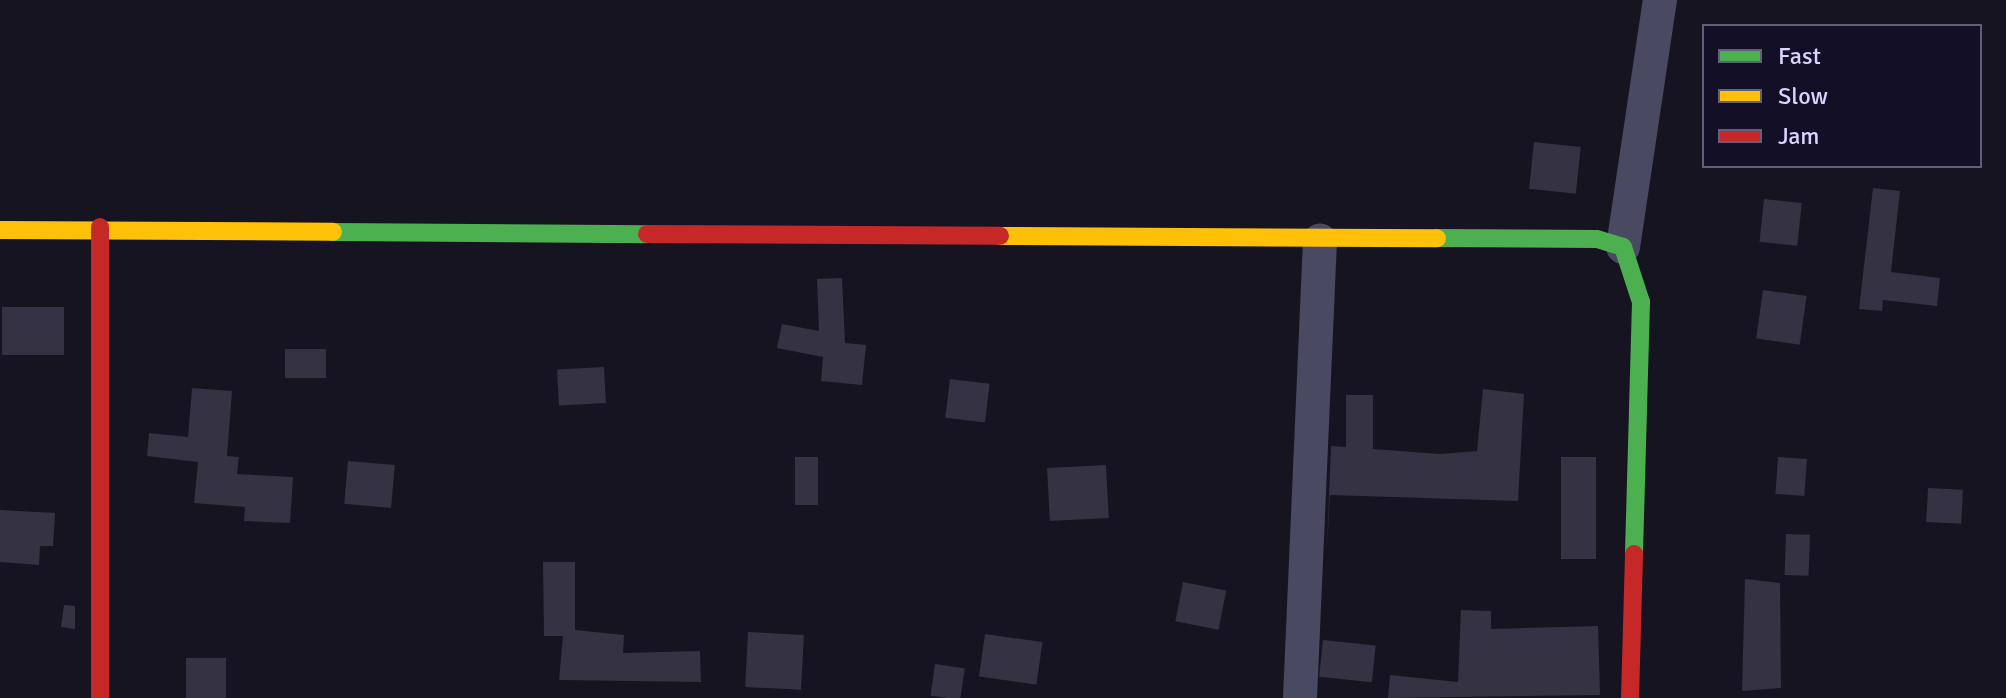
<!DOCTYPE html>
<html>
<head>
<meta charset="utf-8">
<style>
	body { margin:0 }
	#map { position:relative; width:2006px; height:698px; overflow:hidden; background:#161421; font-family:Signika,sans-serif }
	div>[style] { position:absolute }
	.building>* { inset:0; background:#343243; transform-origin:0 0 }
	.street>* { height:34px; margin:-17px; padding:0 17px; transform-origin:17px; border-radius:17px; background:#4a4962 }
	.fast>* { height:18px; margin:-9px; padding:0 9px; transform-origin:9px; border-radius:9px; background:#4caf50 }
	.slow>* { height:18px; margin:-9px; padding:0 9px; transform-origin:9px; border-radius:9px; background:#ffc107 }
	.jam>* { height:18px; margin:-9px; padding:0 9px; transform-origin:9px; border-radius:9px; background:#c62828 }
	span { translate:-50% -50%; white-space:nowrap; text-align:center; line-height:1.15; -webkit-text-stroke:7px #130f26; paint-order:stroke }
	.legend { position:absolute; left:1702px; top:24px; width:280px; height:144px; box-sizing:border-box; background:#130f26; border:2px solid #625e7d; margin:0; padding:10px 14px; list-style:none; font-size:24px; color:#d9d4ff }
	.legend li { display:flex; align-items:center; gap:16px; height:40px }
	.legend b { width:40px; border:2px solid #625e7d }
</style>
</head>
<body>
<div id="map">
	<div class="building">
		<i style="left:1534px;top:142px;width:47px;height:47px;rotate:6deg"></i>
		<i style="clip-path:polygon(1873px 188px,1900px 191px,1891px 272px,1940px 278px,1937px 306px,1883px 300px,1882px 311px,1859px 309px)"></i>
		<i style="left:1764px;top:199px;width:38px;height:43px;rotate:6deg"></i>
		<i style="clip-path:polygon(842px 278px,845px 343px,866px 345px,862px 385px,821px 381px,823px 357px,777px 348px,782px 324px,819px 331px,817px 279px)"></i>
		<i style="left:1763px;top:290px;width:44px;height:49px;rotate:8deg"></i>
		<i style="left:64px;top:307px;width:48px;height:62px;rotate:90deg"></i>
		<i style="left:326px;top:349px;width:29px;height:41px;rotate:90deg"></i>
		<i style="left:604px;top:367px;width:36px;height:47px;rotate:87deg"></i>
		<i style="left:950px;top:379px;width:40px;height:39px;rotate:7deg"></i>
		<i style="clip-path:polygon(192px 388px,232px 391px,227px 456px,239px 457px,237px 474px,293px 477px,290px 523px,244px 521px,245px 507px,194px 503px,198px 462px,147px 456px,149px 433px,188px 437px)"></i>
		<i style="clip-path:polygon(1483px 389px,1524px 394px,1518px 501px,1330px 495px,1327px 549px,1331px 446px,1346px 447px,1346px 395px,1373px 395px,1373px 449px,1440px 454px,1477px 451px)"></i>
		<i style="left:795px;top:457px;width:23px;height:48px"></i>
		<i style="left:1561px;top:457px;width:35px;height:102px"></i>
		<i style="left:1778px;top:457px;width:29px;height:37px;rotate:4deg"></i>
		<i style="left:348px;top:461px;width:47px;height:43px;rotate:5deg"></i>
		<i style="left:1106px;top:465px;width:53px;height:59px;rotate:87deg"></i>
		<i style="left:1928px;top:488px;width:35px;height:34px;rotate:3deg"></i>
		<i style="clip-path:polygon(0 510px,55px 513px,53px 546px,40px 546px,39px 565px,0 562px)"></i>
		<i style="left:1786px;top:534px;width:24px;height:41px;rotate:2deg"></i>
		<i style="clip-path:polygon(543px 562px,575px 562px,575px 630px,624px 635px,623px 653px,700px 651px,701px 682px,559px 680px,563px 636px,544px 636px)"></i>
		<i style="clip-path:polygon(1745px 579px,1780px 583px,1781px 688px,1742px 691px)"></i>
		<i style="left:1183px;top:582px;width:44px;height:40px;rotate:11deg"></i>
		<i style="clip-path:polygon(64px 605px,75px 606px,75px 629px,61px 627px)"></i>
		<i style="clip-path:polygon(1461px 610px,1491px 611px,1491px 629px,1598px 626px,1600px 695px,1388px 698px,1390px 675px,1458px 682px)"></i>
		<i style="left:748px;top:632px;width:56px;height:55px;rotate:3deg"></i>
		<i style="left:985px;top:634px;width:58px;height:43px;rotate:8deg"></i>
		<i style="left:1323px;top:640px;width:53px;height:37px;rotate:6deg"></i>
		<i style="left:186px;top:658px;width:40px;height:40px"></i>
		<i style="left:935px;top:664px;width:30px;height:32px;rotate:8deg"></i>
	</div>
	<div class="street">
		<i style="left:1623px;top:247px;width:250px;rotate:-81.5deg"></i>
		<i style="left:1300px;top:698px;width:458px;rotate:-87.5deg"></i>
	</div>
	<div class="fast">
		<i style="left:333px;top:232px;width:314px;rotate:0.4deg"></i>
		<i style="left:1437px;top:238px;width:160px;rotate:0.4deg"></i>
		<i style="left:1597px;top:239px;width:27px;rotate:17deg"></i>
		<i style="left:1623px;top:247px;width:58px;rotate:71.9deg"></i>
		<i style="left:1641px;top:302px;width:252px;rotate:91.6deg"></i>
	</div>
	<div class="slow">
		<i style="left:0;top:230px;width:333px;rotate:0.3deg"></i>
		<i style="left:1000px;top:236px;width:437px;rotate:0.3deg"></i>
	</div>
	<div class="jam">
		<i style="left:100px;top:227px;width:471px;rotate:90deg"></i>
		<i style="left:647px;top:234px;width:353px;rotate:0.3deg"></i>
		<i style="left:1630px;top:698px;width:144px;rotate:-88.4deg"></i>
	</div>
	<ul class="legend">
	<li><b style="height:10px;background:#4caf50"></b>Fast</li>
	<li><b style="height:10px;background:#ffc107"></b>Slow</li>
	<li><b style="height:10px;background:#c62828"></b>Jam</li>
	</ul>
</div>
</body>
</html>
